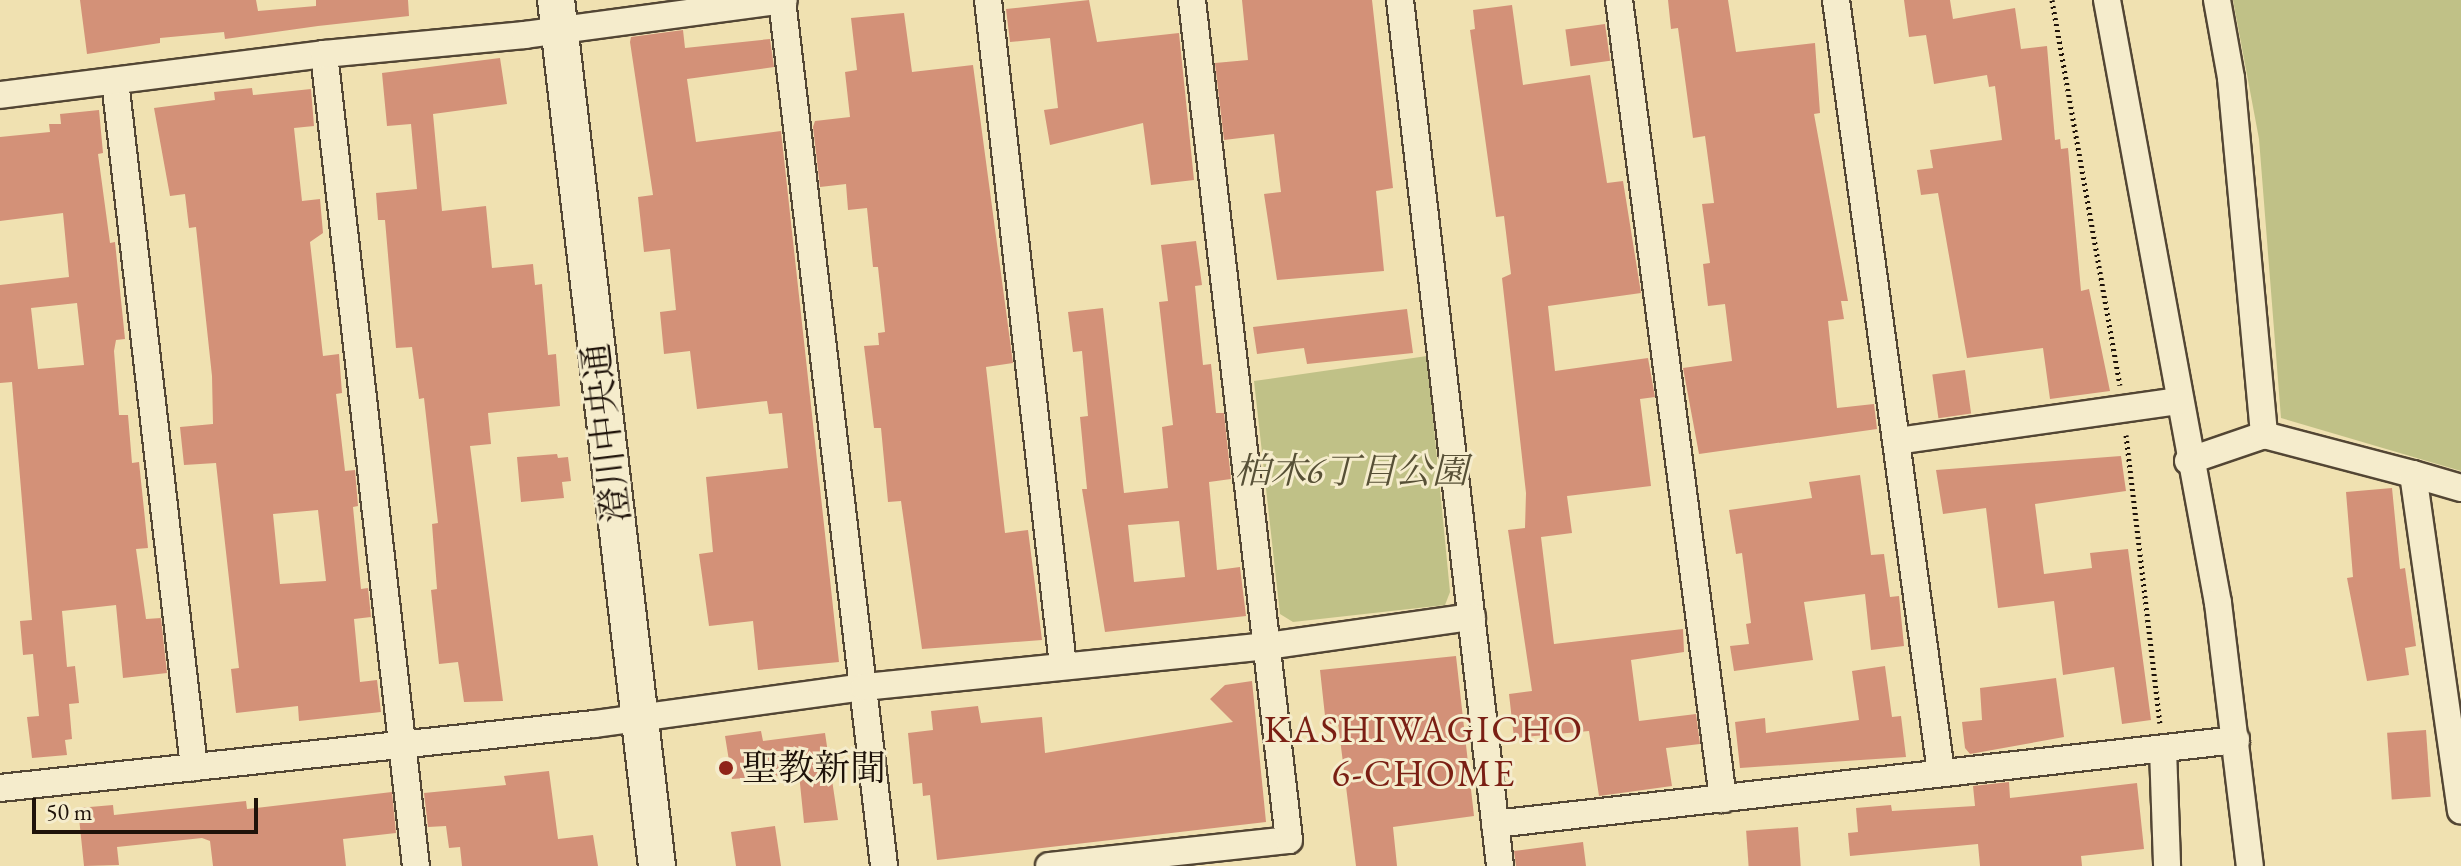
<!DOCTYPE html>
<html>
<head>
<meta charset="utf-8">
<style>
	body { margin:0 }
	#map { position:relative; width:2461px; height:866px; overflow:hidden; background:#f0e1b1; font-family:"EB Garamond","Noto Serif JP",serif }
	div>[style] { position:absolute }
	.green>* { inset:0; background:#c0c187 }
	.building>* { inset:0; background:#d39178; transform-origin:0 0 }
	.path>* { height:5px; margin-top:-2.5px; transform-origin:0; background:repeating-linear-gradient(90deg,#1f130a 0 2px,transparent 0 6px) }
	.roads { filter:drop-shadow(2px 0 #534634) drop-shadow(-2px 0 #534634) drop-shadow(0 2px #534634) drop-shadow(0 -2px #534634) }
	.street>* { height:26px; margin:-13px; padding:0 13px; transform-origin:13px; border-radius:13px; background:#f5eccc }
	.secondary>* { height:36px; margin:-18px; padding:0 18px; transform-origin:18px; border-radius:18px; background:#f5eccc }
	.dots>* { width:22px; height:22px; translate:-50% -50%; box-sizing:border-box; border:4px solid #f5eccc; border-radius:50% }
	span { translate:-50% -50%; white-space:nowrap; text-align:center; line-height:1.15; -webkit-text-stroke:6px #f5eccc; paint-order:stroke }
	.street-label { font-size:36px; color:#1f130a }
	.park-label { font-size:36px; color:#575036; font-style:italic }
	.poi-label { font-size:36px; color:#1f130a }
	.left { translate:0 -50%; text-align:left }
	.neighbourhood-label { font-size:38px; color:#7a1f14; letter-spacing:2px }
	.scale { position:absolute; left:32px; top:798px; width:226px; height:36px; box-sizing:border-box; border:4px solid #1f130a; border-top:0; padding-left:10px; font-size:24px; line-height:28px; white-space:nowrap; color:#1f130a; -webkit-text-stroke:6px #f5eccc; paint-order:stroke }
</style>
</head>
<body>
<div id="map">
	<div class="green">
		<i style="clip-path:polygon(2233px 0,2461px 0,2461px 471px,2281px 418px,2259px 139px)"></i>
		<i style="clip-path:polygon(1427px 356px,1450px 592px,1445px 605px,1293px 622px,1280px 614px,1254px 381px)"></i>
	</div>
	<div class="building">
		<i style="clip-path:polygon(80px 0,256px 0,258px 11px,316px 6px,316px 0,408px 0,409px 16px,318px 26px,318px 21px,318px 26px,225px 39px,224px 32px,160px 38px,160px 43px,87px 54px)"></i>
		<i style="clip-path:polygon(1089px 0,1097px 42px,1179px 33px,1194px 180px,1151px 185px,1143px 123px,1050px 145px,1044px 110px,1058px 108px,1050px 38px,1010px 42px,1006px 9px)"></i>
		<i style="clip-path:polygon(1242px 0,1372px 0,1393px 188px,1376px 191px,1384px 271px,1277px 280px,1264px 194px,1281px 192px,1274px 134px,1224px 140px,1215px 63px,1248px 60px)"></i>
		<i style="clip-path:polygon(1668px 0,1728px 0,1736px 52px,1815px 43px,1820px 113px,1814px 114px,1848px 301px,1841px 301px,1844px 319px,1828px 321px,1837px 408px,1874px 404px,1877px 429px,1699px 454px,1683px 368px,1732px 361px,1725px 304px,1708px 306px,1703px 264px,1710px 263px,1702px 204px,1714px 203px,1705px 136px,1693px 138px,1678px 28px,1671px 29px)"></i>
		<i style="clip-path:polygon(1904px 0,1950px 0,1953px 19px,2015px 8px,2021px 49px,2047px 46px,2055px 140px,2060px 139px,2061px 149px,2068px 148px,2081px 291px,2089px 289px,2110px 391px,2050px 399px,2043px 348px,1967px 358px,1938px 193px,1921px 195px,1917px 170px,1933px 168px,1930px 150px,2002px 140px,1995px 86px,1989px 87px,1987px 75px,1934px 84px,1926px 35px,1909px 37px)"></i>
		<i style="clip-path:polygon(1512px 5px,1523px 85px,1590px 75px,1607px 183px,1623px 181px,1641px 293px,1548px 306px,1555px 371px,1648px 358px,1655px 397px,1640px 399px,1651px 486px,1567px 496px,1572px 533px,1541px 537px,1554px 644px,1683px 629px,1684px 652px,1631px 660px,1639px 721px,1696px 714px,1700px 744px,1666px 748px,1672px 786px,1599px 796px,1589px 731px,1514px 738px,1509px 694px,1532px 691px,1508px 530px,1525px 528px,1526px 493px,1502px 278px,1511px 274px,1504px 216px,1496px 217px,1470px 30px,1475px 29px,1473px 10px)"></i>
		<i style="clip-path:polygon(904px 13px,912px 72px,973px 65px,1013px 363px,986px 367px,1005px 533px,1028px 530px,1042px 640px,922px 649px,901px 501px,888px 502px,881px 428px,874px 428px,864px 346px,879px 345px,878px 333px,885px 332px,878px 267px,873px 267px,867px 208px,848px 210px,846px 184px,820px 187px,813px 127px,815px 121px,850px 117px,845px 72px,857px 70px,851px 18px)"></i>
		<i style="left:1605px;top:24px;width:37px;height:40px;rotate:82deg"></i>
		<i style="clip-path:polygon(683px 30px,685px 48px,770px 39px,774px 67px,687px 79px,696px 142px,781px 131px,839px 662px,758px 670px,753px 621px,709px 626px,699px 554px,713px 552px,706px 477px,788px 468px,782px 413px,769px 414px,767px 401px,697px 409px,690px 351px,664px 354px,660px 312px,676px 310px,670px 249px,644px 252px,638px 197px,653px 195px,630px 42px,631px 37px)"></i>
		<i style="clip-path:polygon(500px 58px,507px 104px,433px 114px,442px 211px,486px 206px,492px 268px,533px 264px,535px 285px,542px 284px,548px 355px,556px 354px,560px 406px,488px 413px,491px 444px,470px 446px,503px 701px,464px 702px,458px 662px,439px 664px,431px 590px,437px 589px,432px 524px,438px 523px,424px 398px,419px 399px,412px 347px,396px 348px,385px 220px,378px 220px,376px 193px,417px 189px,411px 124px,387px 126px,382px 73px)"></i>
		<i style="clip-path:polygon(evenodd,252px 88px,253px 95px,311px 89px,314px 126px,294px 128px,302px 201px,320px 199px,323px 233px,310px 242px,323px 356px,339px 354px,342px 393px,336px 394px,345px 471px,355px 470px,358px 506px,353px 507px,361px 589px,368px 588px,371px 617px,354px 619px,360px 682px,377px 680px,381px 712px,299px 721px,298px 706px,236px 713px,231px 669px,239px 668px,216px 463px,184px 465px,180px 427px,213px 424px,212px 376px,196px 227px,189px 228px,185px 194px,170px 196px,154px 108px,215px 100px,214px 92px,252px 88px,318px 510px,326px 581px,280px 584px,273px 514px,318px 510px)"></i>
		<i style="clip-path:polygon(evenodd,99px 110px,103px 153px,98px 154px,110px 243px,115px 242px,125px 339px,116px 340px,114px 351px,119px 415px,128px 415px,132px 463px,139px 462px,148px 548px,136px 549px,146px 619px,161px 618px,167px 673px,123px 678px,116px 605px,62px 611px,67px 667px,75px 666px,79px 703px,69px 704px,72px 739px,65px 740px,67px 755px,32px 758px,27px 717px,39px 716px,33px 654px,23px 655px,20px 621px,32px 620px,12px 382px,0 383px,0 285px,69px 277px,63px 213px,0 221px,0 137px,50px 132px,49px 124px,61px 124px,60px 114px,99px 110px,77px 303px,84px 365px,38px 369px,31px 308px,77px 303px)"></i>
		<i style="clip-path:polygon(evenodd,1196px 241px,1202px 285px,1195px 286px,1203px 365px,1211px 364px,1216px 413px,1224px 413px,1231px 479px,1209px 482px,1217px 570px,1240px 567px,1246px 616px,1105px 632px,1082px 489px,1087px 489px,1080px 417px,1088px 416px,1082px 351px,1073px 352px,1068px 312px,1103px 308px,1124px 493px,1168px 488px,1162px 427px,1173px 425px,1159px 302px,1168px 301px,1161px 245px,1196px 241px,1179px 521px,1185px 577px,1134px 582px,1128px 525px,1179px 521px)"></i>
		<i style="clip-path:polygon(1407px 309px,1413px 353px,1307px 364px,1304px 348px,1257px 354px,1253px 327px)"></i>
		<i style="left:1965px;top:370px;width:44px;height:33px;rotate:82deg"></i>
		<i style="clip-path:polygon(557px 454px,558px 458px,568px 457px,571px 481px,562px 482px,564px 498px,521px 502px,517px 457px)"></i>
		<i style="clip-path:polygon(2121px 456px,2126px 491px,2035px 504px,2044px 574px,2092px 568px,2090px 553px,2128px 549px,2151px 720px,2122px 724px,2114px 667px,2063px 675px,2054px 601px,1998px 608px,1986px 508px,1943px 514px,1936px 470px)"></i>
		<i style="clip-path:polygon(1860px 475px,1871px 555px,1884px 554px,1890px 597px,1899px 596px,1904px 646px,1871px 650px,1865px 594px,1804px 602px,1813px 660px,1734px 671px,1730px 646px,1749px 644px,1746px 624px,1751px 623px,1742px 553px,1736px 554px,1729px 510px,1812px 498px,1809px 482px)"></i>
		<i style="clip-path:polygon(2392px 488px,2400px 569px,2405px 568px,2416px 646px,2405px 648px,2409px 675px,2367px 681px,2347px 578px,2353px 577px,2346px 492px)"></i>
		<i style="clip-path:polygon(1456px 656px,1474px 816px,1393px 827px,1397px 866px,1356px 866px,1338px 723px,1326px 725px,1320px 670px)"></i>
		<i style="clip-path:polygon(1885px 666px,1892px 717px,1901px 716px,1906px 757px,1740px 768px,1735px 722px,1765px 718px,1766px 733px,1859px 720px,1852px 671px)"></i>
		<i style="clip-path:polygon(2056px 678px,2064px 737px,1970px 754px,1965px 748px,1962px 722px,1982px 720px,1980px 688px)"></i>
		<i style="clip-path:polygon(1252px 681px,1266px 822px,937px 860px,930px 795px,923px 796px,922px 783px,913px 784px,908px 733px,933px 730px,931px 711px,978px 706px,981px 723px,1042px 717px,1045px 753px,1233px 722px,1210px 699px,1225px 685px)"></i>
		<i style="left:2426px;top:730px;width:67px;height:39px;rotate:86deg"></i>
		<i style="clip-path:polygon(761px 731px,763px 741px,825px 733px,838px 820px,804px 823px,799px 774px,732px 779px,725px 736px)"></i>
		<i style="clip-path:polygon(549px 771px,558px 839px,593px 835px,598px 866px,462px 866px,460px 847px,449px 848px,446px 826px,428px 827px,424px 793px,506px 785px,504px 776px)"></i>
		<i style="clip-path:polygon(2009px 782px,2010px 798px,2137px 783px,2144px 849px,2081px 856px,2082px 866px,1980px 866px,1978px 844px,1850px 856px,1848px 833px,1858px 832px,1856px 808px,1891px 805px,1892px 811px,1975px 806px,1973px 786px)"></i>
		<i style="clip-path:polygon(392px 792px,396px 833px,343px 839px,346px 866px,213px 866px,210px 841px,202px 838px,117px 847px,119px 865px,84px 866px,78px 808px,113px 805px,114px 815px,246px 801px,247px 809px)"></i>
		<i style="clip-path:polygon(775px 826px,781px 866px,736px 866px,731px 832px)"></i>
		<i style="left:1798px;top:827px;width:39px;height:52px;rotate:86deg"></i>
		<i style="clip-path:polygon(1583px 842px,1586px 866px,1516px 866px,1514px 851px)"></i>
	</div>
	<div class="path">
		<i style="left:2052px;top:0;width:391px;rotate:80deg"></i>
		<i style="left:2126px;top:435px;width:290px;rotate:83.3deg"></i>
	</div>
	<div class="roads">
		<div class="street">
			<i style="left:782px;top:0;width:872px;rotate:83.28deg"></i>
			<i style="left:988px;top:0;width:670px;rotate:83.57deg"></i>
			<i style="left:1400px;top:0;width:872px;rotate:83.41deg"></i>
			<i style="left:1619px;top:0;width:806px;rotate:82.58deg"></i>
			<i style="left:1836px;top:0;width:780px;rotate:82.26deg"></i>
			<i style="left:2107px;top:0;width:613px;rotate:79.57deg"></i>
			<i style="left:2218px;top:603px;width:265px;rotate:83.1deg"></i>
			<i style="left:2217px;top:0;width:79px;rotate:79.8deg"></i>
			<i style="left:2231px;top:78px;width:359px;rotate:84.7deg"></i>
			<i style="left:324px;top:54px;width:817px;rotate:83.54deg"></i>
			<i style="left:115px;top:81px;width:691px;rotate:83.43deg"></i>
			<i style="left:0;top:95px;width:327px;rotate:-7.2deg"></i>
			<i style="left:324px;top:54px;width:202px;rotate:-5.4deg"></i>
			<i style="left:525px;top:35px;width:261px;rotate:-7.7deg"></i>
			<i style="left:1897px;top:441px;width:285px;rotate:-8.1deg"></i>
			<i style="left:2188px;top:461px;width:80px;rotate:-18.9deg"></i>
			<i style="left:2264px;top:435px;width:154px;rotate:14.7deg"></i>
			<i style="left:2413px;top:474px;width:340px;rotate:81.9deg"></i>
			<i style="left:2413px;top:474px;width:50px;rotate:16.3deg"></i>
			<i style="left:2163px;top:749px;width:117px;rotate:88deg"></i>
			<i style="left:0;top:788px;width:597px;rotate:-6.15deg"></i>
			<i style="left:594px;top:724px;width:273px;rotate:-7.8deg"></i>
			<i style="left:864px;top:687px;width:405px;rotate:-5.8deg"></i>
			<i style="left:1267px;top:646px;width:207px;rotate:-8.1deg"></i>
			<i style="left:1495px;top:824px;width:746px;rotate:-6.47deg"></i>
			<i style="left:1049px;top:866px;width:241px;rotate:-6.2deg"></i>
			<i style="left:1289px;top:840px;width:846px;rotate:-96.59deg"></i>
		</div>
		<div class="secondary">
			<i style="left:556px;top:0;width:872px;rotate:83.35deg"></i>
		</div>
	</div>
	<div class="dots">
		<i style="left:726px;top:768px;background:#8f2418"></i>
	</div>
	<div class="street-label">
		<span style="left:606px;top:433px;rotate:-97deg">澄川中央通</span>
	</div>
	<div class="park-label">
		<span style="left:1351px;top:471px">柏木6丁目公園</span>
	</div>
	<div class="poi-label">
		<span class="left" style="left:742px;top:768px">聖教新聞</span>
	</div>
	<div class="neighbourhood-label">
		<span style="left:1424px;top:751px">KASHIWAGICHO<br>6-CHOME</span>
	</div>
	<div class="scale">50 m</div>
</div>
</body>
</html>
